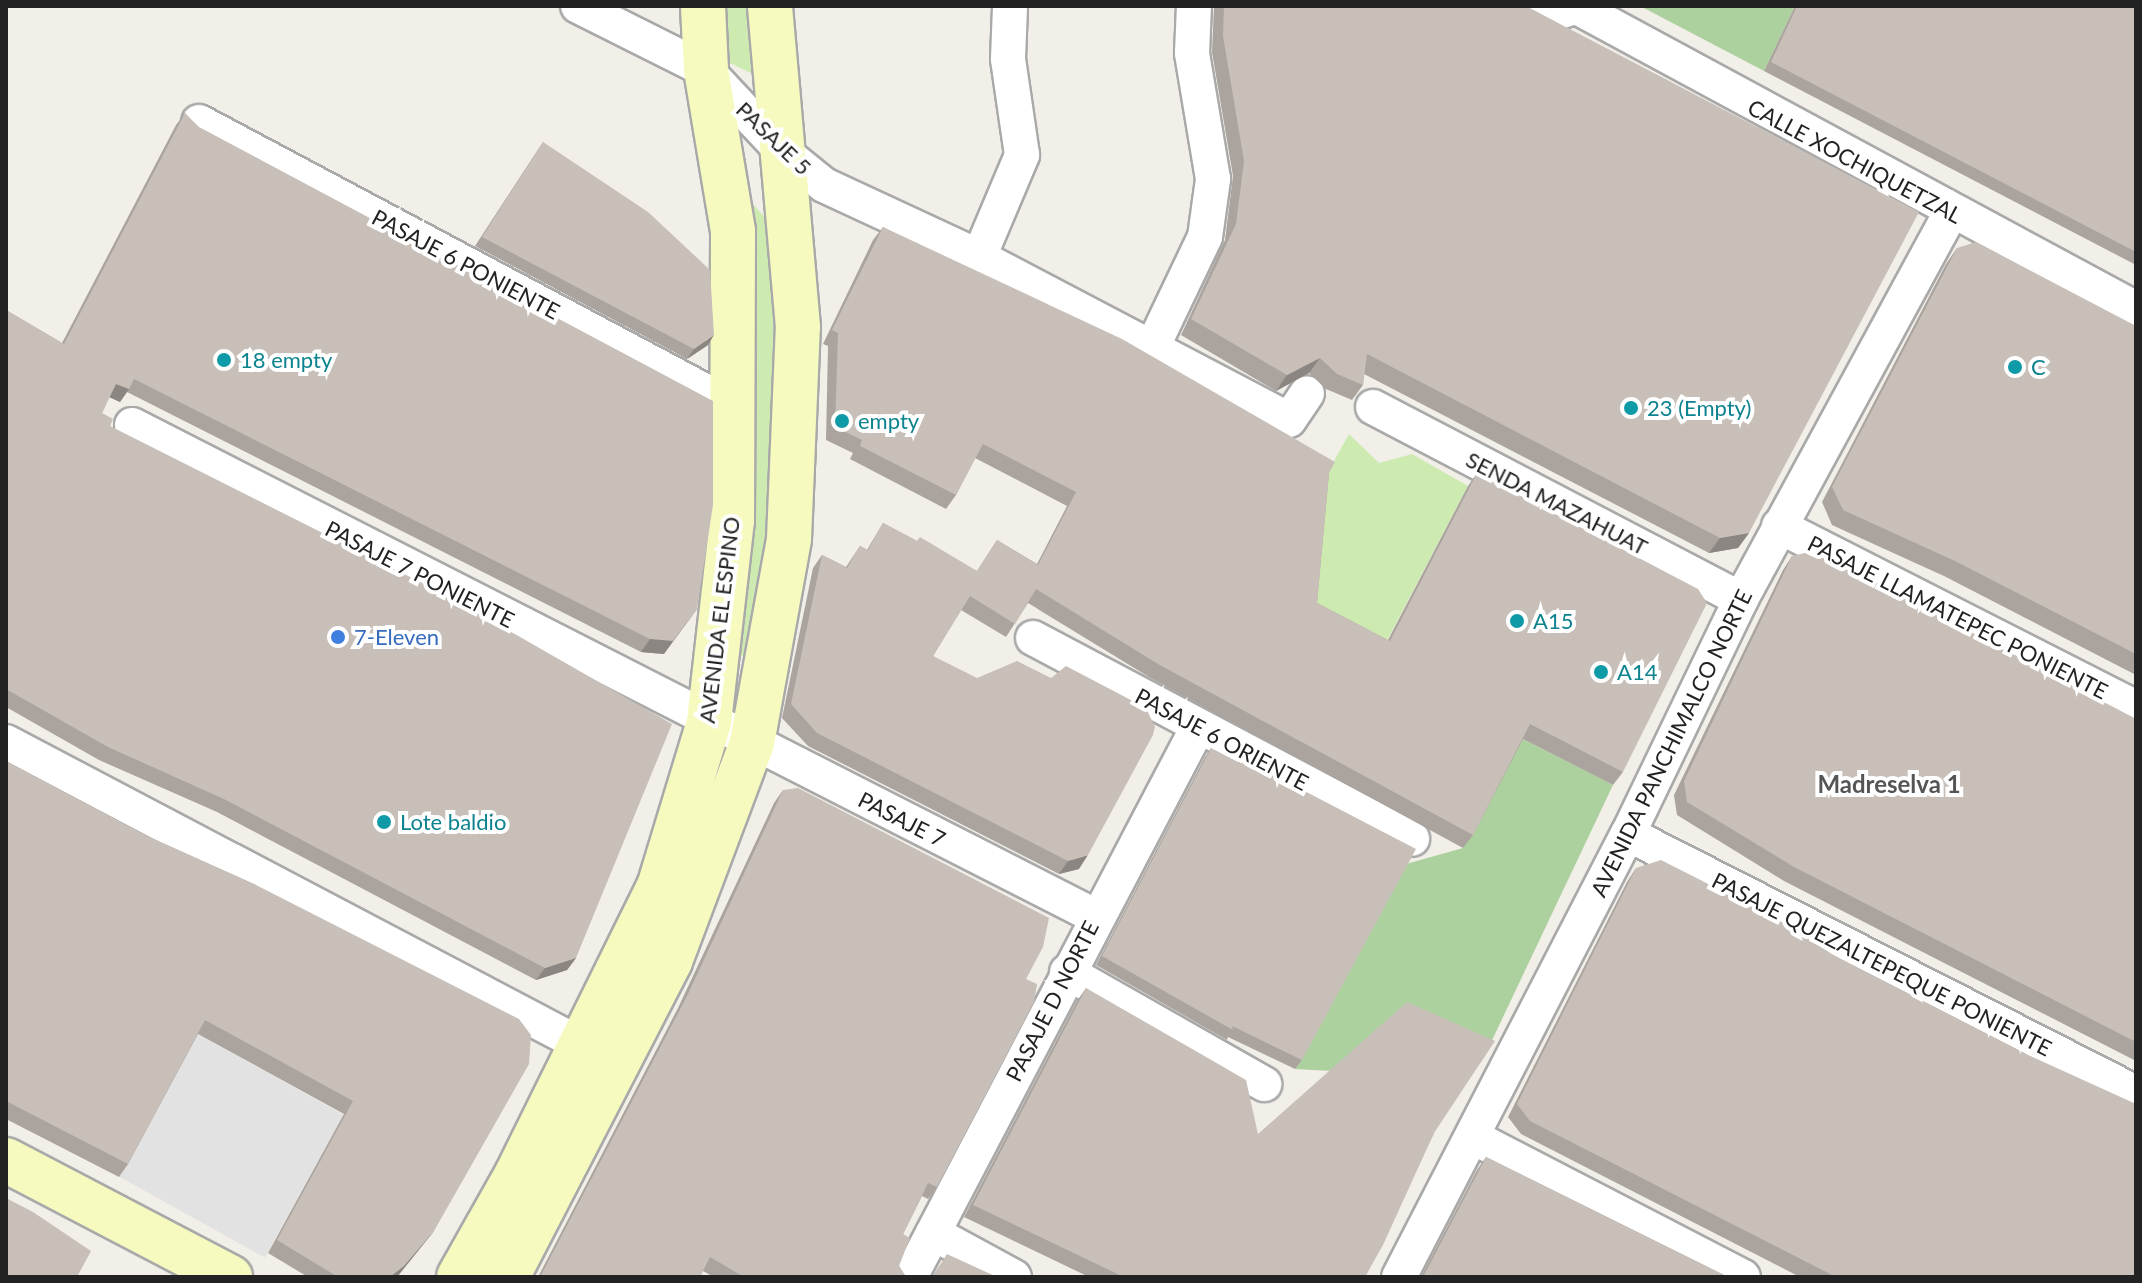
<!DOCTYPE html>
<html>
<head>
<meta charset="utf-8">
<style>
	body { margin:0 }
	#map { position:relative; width:2142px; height:1283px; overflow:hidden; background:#f2efe9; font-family:Lato,sans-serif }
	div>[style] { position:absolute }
	.grass>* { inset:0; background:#cdebb0 }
	.forest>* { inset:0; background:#add19e }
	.parking>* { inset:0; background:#e2e2e2; transform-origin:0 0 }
	.roads { filter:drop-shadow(2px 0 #a9a9a9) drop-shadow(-2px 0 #a9a9a9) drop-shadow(0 2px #a9a9a9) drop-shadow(0 -2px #a9a9a9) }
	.street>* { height:34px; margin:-17px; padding:0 17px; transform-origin:17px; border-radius:17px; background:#fff }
	.secondary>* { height:44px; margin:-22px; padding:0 22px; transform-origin:22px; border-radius:22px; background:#f7fabf }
	.wall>* { inset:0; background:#aba49e }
	.shaded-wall>* { inset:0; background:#8b8681 }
	.building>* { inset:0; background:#c7bfb8 }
	.dots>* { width:22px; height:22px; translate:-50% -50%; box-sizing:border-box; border:4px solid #fff; border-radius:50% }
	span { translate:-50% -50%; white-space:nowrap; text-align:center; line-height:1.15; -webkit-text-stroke:8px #fff; paint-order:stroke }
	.street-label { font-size:22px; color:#222 }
	.culture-label { font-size:22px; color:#0d838f }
	.left { translate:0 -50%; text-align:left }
	.shop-label { font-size:22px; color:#366cbe }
	.neighbourhood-label { font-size:24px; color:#555; font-weight:700 }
	.frame { position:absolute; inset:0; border:8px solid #222; pointer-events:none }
</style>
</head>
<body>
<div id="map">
	<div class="grass">
		<i style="clip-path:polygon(717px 6px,753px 6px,756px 61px,751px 73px,730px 63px,718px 49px)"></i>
		<i style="clip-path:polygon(749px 200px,766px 218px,776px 261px,784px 398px,754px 657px,720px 653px)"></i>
		<i style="clip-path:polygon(1349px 434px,1379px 463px,1412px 454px,1468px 486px,1380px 654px,1307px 617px,1320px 486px)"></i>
	</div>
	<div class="forest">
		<i style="clip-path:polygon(1640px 6px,1795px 6px,1764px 71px)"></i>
		<i style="clip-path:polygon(1521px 738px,1613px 785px,1486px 1053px,1332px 1071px,1295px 1069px,1406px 864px,1463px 848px)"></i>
	</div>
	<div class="parking">
		<i style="left:196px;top:1033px;width:169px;height:163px;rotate:29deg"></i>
	</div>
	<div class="roads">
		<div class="street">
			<i style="left:578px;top:6px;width:143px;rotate:26.6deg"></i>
			<i style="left:706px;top:70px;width:111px;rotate:46.8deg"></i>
			<i style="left:782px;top:151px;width:54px;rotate:39deg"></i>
			<i style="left:824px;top:185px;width:171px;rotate:24.9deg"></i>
			<i style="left:979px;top:257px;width:111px;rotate:-67.1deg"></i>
			<i style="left:1022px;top:155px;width:97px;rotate:-98.3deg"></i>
			<i style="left:1008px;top:59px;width:53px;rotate:-87.8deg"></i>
			<i style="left:1538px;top:6px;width:19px;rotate:21deg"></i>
			<i style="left:1556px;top:13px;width:23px;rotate:-18deg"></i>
			<i style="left:1577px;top:7px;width:635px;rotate:28.38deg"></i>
			<i style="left:199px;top:122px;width:605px;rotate:28.01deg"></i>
			<i style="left:979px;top:257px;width:350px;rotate:27.7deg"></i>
			<i style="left:1289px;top:420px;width:32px;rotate:-56deg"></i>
			<i style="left:1152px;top:348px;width:123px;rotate:-64.5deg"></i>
			<i style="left:1205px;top:237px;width:59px;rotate:-82.1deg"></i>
			<i style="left:1213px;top:179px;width:128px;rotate:-99.5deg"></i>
			<i style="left:1192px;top:53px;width:47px;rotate:-87.6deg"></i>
			<i style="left:1373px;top:407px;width:415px;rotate:27.6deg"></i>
			<i style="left:132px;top:425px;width:1081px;rotate:27.02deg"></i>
			<i style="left:1779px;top:526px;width:401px;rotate:27deg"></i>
			<i style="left:1033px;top:638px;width:429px;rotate:27.9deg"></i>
			<i style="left:6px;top:742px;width:649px;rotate:27.75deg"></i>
			<i style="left:1628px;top:834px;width:570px;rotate:27.01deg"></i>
			<i style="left:1067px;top:972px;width:227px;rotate:29.6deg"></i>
			<i style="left:1473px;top:1137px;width:304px;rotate:27.4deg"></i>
			<i style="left:933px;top:1233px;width:92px;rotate:28.5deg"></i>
			<i style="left:910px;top:1277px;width:621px;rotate:-62.36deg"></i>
			<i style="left:1399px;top:1277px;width:499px;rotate:-62.7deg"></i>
			<i style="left:1628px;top:834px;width:261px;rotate:-64.3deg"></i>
			<i style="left:1741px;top:599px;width:439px;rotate:-61.5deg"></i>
		</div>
		<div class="secondary">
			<i style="left:6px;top:1160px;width:253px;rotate:27.6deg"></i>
			<i style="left:459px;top:1277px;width:116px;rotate:-60.6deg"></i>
			<i style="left:516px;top:1176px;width:322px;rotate:-63.7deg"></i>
			<i style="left:659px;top:887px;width:172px;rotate:-73.1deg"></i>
			<i style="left:709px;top:722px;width:202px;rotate:-83.5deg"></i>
			<i style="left:732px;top:521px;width:290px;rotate:-89.8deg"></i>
			<i style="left:733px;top:231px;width:163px;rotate:-99.5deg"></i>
			<i style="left:706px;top:70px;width:64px;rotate:-92.7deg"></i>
			<i style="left:507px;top:1277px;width:356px;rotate:-62.7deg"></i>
			<i style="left:670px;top:961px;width:233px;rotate:-69.4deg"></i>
			<i style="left:752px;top:743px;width:207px;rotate:-79.7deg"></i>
			<i style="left:789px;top:539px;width:212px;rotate:-87.6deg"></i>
			<i style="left:798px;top:327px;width:322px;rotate:-95deg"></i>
		</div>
	</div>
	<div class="wall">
		<i style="clip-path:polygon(1214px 6px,1526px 6px,1749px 533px,1738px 548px,1709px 553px,1364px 374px,1363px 385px,1352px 400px,1326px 389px,1309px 373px,1276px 391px,1181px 335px,1225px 240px,1233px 176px,1212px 52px)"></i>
		<i style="clip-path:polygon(1795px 6px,2136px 6px,2136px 265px,1764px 71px)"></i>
		<i style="clip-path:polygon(185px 113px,664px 654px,641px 652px,127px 392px,120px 402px,109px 397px,102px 413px,110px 426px,576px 958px,567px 970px,536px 980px,217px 812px,99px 760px,6px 707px,6px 310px,62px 343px,176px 125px)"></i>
		<i style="clip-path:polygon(543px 142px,708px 345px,687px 359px,475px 246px)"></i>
		<i style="clip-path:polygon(883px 227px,1329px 473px,1317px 603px,1388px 640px,1468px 486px,1477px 473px,1623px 772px,1613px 785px,1523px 739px,1473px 835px,1463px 848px,1149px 677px,1028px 603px,1006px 637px,961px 610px,933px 656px,1079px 869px,1059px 874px,808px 746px,782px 718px,813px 568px,822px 555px,846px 567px,860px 546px,867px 550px,883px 523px,917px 541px,977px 571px,997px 540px,1037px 564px,1067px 506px,975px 458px,956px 495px,946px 509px,850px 459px,853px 453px,826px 440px,828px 346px,823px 344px,873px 240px)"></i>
		<i style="clip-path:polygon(1957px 248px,2136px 326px,2136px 675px,1944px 576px,1832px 525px,1822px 502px,1946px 264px)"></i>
		<i style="clip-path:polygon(1792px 556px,2136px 719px,2136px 1061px,1784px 881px,1677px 815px,1674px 795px,1783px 570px)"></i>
		<i style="clip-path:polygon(1211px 748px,1302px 1060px,1295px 1069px,1228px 1037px,1227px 1040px,1096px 965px,1205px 757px)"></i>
		<i style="clip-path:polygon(6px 761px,147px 836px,256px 885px,434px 1231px,397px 1277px,308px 1277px,268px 1253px,344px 1114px,198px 1034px,128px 1164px,119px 1177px,6px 1119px)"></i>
		<i style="clip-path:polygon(783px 790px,1026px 979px,937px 1187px,928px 1199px,922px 1196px,903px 1234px,899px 1266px,906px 1277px,714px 1277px,703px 1271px,700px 1277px,538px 1277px,678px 1008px,774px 803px)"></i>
		<i style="clip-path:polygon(1636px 868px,1835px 956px,2026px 1054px,2136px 1277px,1800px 1277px,1521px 1134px,1508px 1117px,1627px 882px)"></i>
		<i style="clip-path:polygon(1086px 988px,1258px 1134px,1434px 1133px,1365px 1277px,1089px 1277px,964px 1217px,1077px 1001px)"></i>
		<i style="clip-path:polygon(1486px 1157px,1728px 1277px,1421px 1277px,1477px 1170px)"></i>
	</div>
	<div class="shaded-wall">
		<i style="clip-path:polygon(714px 335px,708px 345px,687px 359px,694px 349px)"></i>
		<i style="clip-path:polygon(1320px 358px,1309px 373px,1276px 391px,1287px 375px)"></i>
		<i style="clip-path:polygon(116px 384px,129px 389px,120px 402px,107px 396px)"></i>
		<i style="clip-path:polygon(1749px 533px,1738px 548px,1709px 553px,1720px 538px)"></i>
		<i style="clip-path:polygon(697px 609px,664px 654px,641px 652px,650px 639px)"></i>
		<i style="clip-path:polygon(1088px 855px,1079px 869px,1059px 874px,1068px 861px)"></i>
		<i style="clip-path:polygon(576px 958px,567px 970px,536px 980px,545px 968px)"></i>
		<i style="clip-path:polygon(434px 1231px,397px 1277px,390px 1277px)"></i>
	</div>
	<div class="building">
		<i style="clip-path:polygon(1224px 6px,1526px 6px,1919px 212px,1749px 533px,1720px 538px,1367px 354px,1363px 385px,1337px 374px,1320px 358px,1287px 375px,1191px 319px,1236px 224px,1244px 161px,1223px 36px)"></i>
		<i style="clip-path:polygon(1797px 6px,2136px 6px,2136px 252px,1771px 62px)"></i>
		<i style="clip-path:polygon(185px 113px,199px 127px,713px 401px,713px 505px,697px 609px,673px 641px,650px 639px,134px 379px,129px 389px,116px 384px,102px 413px,113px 419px,110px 426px,452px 598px,672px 724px,576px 958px,545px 968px,226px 800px,108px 747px,6px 689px,6px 310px,64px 344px)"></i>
		<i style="clip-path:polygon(543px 142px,648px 212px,710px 270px,714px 335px,694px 349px,482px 237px)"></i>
		<i style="clip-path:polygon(883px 227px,1122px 339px,1335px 462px,1329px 473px,1317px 603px,1390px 641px,1477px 473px,1698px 589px,1707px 603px,1623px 772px,1530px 724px,1473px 835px,1158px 664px,1036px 589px,1015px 624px,970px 596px,933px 656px,977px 678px,1017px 661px,1051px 678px,1066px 666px,1146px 708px,1155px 727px,1153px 735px,1088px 855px,1068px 861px,817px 733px,791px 704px,822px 555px,847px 568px,860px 546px,868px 550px,883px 523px,917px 541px,920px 537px,977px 571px,997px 540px,1038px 565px,1076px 492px,983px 444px,956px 495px,860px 446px,862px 440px,835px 427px,838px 333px,832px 330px)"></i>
		<i style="clip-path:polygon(1976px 242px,2136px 326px,2136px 654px,1955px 561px,1843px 510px,1832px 487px,1957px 248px)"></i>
		<i style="clip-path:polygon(1809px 552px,1867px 577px,2136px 719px,2136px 1042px,1794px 867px,1687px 802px,1684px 781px,1792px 556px)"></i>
		<i style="clip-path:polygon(1211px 748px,1238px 762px,1241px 758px,1416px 849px,1302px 1060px,1232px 1026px,1233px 1030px,1102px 956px)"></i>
		<i style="clip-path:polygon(6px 761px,147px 836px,256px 885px,519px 1019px,531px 1035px,529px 1064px,434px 1231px,404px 1266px,390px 1277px,338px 1277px,277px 1240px,353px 1101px,205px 1020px,128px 1164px,6px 1101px)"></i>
		<i style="clip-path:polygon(798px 788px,1049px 918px,1043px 947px,1026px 979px,1037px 984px,1034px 1002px,937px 1187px,928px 1183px,903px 1234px,910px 1238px,899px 1266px,906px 1277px,744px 1277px,710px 1257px,700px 1277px,540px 1277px,687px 996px,783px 790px)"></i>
		<i style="clip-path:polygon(1661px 860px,1777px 919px,1835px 956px,2026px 1054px,2136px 1104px,2136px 1277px,1836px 1277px,1530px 1121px,1517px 1104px,1636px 868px)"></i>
		<i style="clip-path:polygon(1086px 988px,1246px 1080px,1258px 1134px,1407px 1002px,1495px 1041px,1434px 1133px,1383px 1245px,1365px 1277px,1124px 1277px,973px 1205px)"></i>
		<i style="clip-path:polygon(1486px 1157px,1728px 1277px,1423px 1277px)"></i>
		<i style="clip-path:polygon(6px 1198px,33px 1212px,91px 1251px,77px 1277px,6px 1277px)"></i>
		<i style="clip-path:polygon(947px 1254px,997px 1277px,932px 1277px)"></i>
	</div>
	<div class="dots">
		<i style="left:224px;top:360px;background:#0f9aa8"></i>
		<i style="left:2015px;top:367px;background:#0f9aa8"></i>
		<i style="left:1631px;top:408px;background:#0f9aa8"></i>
		<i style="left:842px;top:421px;background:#0f9aa8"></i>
		<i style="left:1517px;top:621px;background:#0f9aa8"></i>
		<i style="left:338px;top:637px;background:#3f7fe0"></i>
		<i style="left:1601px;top:672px;background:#0f9aa8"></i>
		<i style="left:384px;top:822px;background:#0f9aa8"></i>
	</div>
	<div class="street-label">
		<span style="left:774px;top:138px;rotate:44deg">PASAJE 5</span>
		<span style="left:1855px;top:161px;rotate:28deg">CALLE XOCHIQUETZAL</span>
		<span style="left:466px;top:264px;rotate:28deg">PASAJE 6 PONIENTE</span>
		<span style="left:1557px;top:503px;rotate:27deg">SENDA MAZAHUAT</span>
		<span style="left:420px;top:574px;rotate:27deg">PASAJE 7 PONIENTE</span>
		<span style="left:1958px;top:617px;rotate:27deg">PASAJE LLAMATEPEC PONIENTE</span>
		<span style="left:719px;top:620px;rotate:-83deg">AVENIDA EL ESPINO</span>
		<span style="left:1222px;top:739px;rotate:28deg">PASAJE 6 ORIENTE</span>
		<span style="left:1671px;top:743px;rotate:-64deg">AVENIDA PANCHIMALCO NORTE</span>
		<span style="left:902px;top:819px;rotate:27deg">PASAJE 7</span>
		<span style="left:1882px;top:964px;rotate:27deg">PASAJE QUEZALTEPEQUE PONIENTE</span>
		<span style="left:1052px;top:1001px;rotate:-63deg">PASAJE D NORTE</span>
	</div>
	<div class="culture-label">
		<span class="left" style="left:240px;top:360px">18 empty</span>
		<span class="left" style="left:2031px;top:367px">C</span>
		<span class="left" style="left:1647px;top:408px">23 (Empty)</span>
		<span class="left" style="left:858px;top:421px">empty</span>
		<span class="left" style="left:1533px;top:621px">A15</span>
		<span class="left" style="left:1617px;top:672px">A14</span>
		<span class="left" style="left:400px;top:822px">Lote baldio</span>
	</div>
	<div class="shop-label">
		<span class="left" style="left:354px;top:637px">7-Eleven</span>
	</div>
	<div class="neighbourhood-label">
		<span style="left:1889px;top:784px">Madreselva 1</span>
	</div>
	<div class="frame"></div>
</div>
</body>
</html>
